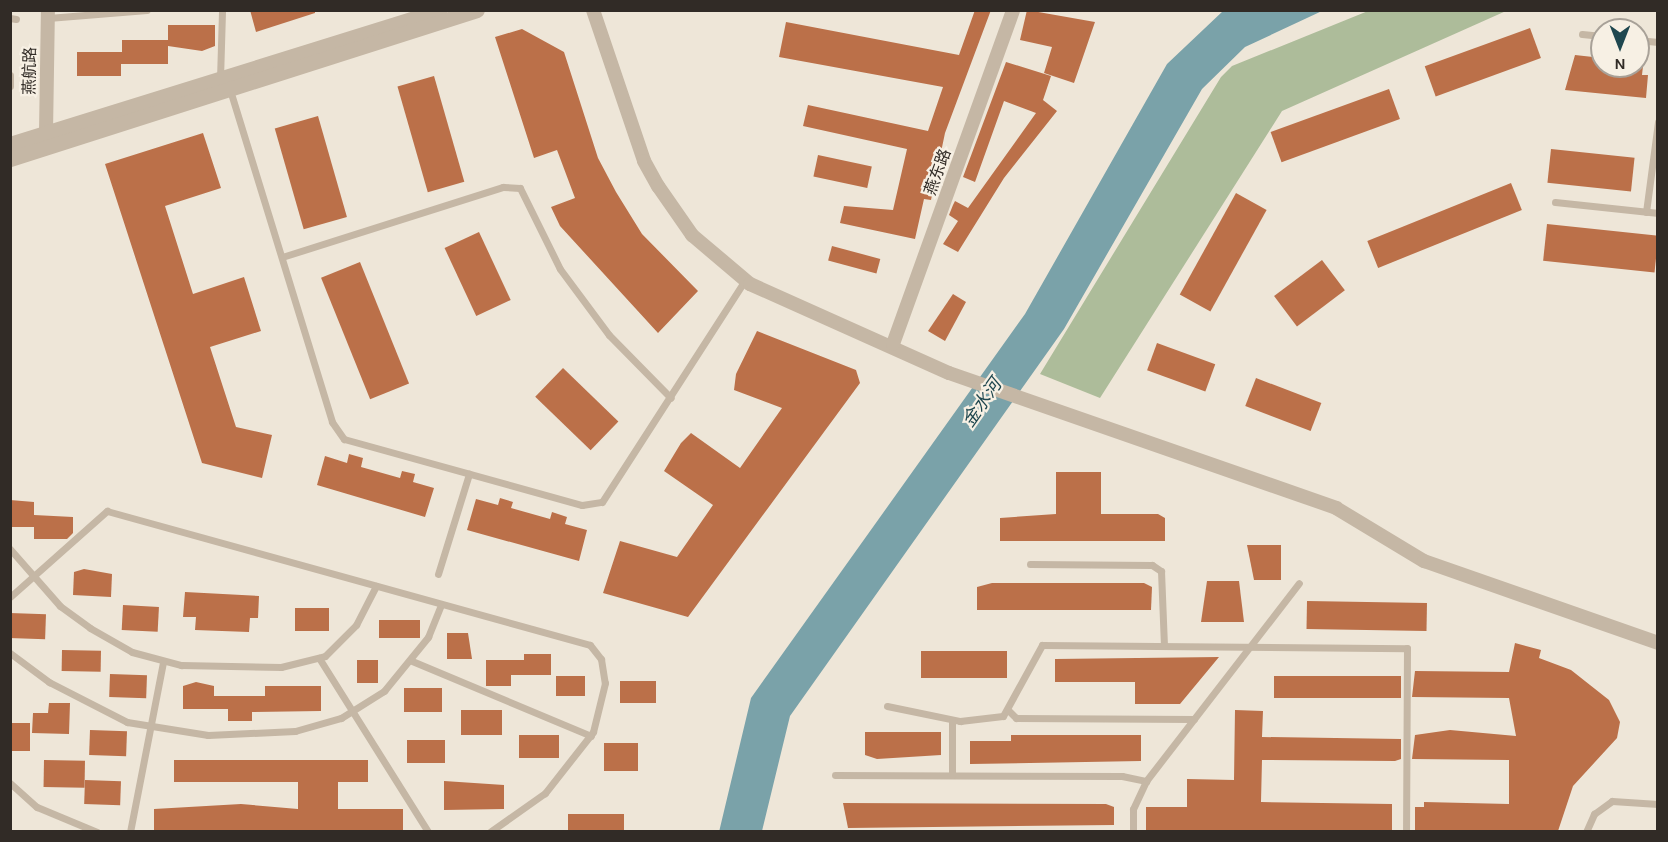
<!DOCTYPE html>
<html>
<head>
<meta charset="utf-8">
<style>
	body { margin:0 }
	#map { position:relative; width:1668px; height:842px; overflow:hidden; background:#eee6d8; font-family:Karla,"Noto Sans SC",sans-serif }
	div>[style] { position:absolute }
	.green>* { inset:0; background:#adbc9a }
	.water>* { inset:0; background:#7aa2a9 }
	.building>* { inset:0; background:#bb7049; transform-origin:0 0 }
	.service>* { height:7px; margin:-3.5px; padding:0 3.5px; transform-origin:3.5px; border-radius:3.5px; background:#c5b7a5 }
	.minor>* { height:14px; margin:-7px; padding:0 7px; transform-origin:7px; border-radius:7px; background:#c5b7a5 }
	.tertiary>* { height:15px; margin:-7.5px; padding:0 7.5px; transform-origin:7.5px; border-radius:7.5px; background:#c5b7a5 }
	span { translate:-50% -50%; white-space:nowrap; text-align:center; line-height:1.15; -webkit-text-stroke:4.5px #f7f0e4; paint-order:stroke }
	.street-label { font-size:16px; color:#312b26 }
	.water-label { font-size:18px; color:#1f474f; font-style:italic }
	.frame { position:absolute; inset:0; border:12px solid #312b26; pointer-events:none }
	.north { position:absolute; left:1590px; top:18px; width:60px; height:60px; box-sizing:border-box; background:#f7f0e4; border:2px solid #a8a198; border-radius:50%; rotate:180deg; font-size:16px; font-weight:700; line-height:24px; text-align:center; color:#312b26 }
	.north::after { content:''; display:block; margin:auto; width:21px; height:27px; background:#1f474f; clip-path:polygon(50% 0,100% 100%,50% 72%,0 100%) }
</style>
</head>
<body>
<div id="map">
	<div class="green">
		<i style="clip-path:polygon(1368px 11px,1506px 11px,1282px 111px,1100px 398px,1040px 374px,1221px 77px,1232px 66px)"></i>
	</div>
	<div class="water">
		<i style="clip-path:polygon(1223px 11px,1322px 11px,1245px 47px,1202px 89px,1064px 329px,790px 716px,762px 831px,719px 832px,751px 698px,1025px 314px,1167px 64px)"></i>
	</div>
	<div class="building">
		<i style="clip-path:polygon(250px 10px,315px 10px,315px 13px,256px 32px)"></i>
		<i style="clip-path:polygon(975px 10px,991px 10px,945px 133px,931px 200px,924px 199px,915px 239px,840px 223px,844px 206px,893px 210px,907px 149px,803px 126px,808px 105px,928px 131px,943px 87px,779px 57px,786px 22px,959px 55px)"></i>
		<i style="clip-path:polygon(1027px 10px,1095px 22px,1074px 83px,1044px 73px,1052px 47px,1020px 40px)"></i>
		<i style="clip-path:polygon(168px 25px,215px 25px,215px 46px,202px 51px,168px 46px,168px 64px,121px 64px,121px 76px,77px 76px,77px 52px,122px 52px,122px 40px,168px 40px)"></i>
		<i style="left:1530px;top:28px;width:32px;height:112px;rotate:70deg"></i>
		<i style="clip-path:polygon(522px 29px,564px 52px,598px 158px,616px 192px,642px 234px,698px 291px,658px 333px,560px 226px,551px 207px,575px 198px,557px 150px,534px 158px,495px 37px)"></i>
		<i style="clip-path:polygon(1575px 55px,1602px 58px,1602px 66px,1643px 66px,1642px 75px,1648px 75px,1646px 98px,1565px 90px)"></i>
		<i style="clip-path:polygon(1006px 62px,1051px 76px,1043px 100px,1057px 111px,1004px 178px,958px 252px,943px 244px,958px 221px,949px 215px,953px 205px,955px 201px,968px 208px,1036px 113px,1004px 101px,975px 182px,963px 177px)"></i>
		<i style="left:434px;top:76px;width:110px;height:38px;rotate:74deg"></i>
		<i style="left:1389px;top:89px;width:32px;height:126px;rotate:70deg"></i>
		<i style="left:318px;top:116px;width:105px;height:45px;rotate:74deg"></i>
		<i style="clip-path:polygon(203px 133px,221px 188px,165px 206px,193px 294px,244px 277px,261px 331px,210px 347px,236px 427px,272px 435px,262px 478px,202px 463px,105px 164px)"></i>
		<i style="left:1551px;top:149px;width:84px;height:34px;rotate:6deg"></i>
		<i style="left:818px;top:155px;width:55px;height:22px;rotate:12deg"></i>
		<i style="left:1511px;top:183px;width:29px;height:155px;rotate:68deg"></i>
		<i style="left:1236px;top:193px;width:35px;height:116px;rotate:29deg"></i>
		<i style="left:1547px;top:224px;width:112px;height:37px;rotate:6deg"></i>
		<i style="left:479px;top:232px;width:75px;height:38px;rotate:65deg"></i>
		<i style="left:832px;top:246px;width:50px;height:15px;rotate:15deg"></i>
		<i style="left:1322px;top:260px;width:38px;height:60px;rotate:53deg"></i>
		<i style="left:360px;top:262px;width:131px;height:42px;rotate:68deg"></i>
		<i style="clip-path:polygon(953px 294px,966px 302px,945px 341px,928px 331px)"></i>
		<i style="clip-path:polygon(757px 331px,856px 370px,860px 383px,688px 617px,603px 593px,620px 541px,677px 557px,713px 505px,664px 471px,681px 443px,691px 433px,740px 468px,782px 408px,734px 390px,736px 374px)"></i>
		<i style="left:1157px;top:343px;width:62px;height:29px;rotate:20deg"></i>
		<i style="left:563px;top:368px;width:77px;height:40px;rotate:44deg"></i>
		<i style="left:1256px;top:378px;width:70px;height:30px;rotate:21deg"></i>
		<i style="clip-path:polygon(349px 454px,363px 458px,361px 467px,400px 478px,402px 471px,415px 474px,413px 482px,434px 488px,425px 517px,317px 485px,325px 456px,347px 463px)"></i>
		<i style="clip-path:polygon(1056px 472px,1101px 472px,1101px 514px,1158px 514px,1165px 518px,1165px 541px,1000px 541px,1000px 518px,1056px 514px)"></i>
		<i style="clip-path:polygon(500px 498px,513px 502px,511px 508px,550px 519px,552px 512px,567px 517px,565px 524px,587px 530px,579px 561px,467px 530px,476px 499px,498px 505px)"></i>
		<i style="clip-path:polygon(10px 500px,34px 502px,34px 515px,73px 517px,73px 533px,67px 539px,34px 539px,34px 527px,10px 527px)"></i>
		<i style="clip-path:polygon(1247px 545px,1281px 545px,1281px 580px,1254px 580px)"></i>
		<i style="clip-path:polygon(84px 569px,112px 574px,111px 597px,73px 595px,74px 572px)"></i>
		<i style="clip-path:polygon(1207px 581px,1239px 581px,1244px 622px,1201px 622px)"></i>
		<i style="clip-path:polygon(992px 583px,1144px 583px,1152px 587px,1151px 610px,977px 610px,977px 587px)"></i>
		<i style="clip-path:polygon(185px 592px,259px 596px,258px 618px,250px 618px,249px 632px,195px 630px,196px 617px,183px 617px)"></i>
		<i style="left:1307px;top:601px;width:120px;height:28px;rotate:1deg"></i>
		<i style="left:123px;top:605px;width:36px;height:25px;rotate:3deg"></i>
		<i style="left:295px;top:608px;width:34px;height:23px"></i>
		<i style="left:10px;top:613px;width:36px;height:25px;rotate:2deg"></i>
		<i style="left:379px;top:620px;width:41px;height:18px"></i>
		<i style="clip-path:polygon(447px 633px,468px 633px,472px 659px,447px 659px)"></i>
		<i style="clip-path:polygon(1515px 643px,1541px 650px,1539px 658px,1571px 670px,1609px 700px,1620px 722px,1617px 738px,1573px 786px,1558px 831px,1415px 831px,1415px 807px,1424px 807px,1424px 802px,1509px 804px,1509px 760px,1412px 759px,1415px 735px,1450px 730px,1516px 736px,1509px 698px,1412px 697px,1415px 671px,1509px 672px)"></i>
		<i style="left:62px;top:650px;width:39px;height:21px;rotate:1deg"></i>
		<i style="left:921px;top:651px;width:86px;height:27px"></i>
		<i style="clip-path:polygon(524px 654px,551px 654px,551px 675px,511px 675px,511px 686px,486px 686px,486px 660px,524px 660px)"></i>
		<i style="clip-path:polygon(1219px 657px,1180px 704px,1135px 704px,1135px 682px,1055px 682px,1055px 659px)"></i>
		<i style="left:357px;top:660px;width:21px;height:23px"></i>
		<i style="left:110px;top:674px;width:37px;height:23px;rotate:2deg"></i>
		<i style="left:556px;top:676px;width:29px;height:20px"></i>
		<i style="left:1274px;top:676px;width:127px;height:22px"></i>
		<i style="left:620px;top:681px;width:36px;height:22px"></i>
		<i style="clip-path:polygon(196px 682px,214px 686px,214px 696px,265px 696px,265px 686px,321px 686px,321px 711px,252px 712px,252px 721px,228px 721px,228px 709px,183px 709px,183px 686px)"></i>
		<i style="left:442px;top:688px;width:24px;height:38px;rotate:90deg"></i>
		<i style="clip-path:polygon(49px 703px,70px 703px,69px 734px,32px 733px,33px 713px,48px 713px)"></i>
		<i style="left:461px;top:710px;width:41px;height:25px"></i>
		<i style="clip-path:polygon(1235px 710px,1263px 711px,1262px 737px,1401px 739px,1401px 759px,1395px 761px,1262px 760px,1261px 802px,1392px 804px,1392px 831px,1146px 831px,1146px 807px,1187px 807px,1187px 779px,1234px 780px)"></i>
		<i style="left:10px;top:723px;width:20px;height:28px"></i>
		<i style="left:90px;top:730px;width:37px;height:25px;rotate:2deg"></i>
		<i style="clip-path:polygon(865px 732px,941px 732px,941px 755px,877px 759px,865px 755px)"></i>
		<i style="left:519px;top:735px;width:40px;height:23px"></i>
		<i style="clip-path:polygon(1011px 735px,1141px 735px,1141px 761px,970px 764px,970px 741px,1011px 741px)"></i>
		<i style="left:407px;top:740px;width:38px;height:23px"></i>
		<i style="left:604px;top:743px;width:34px;height:28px"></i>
		<i style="left:44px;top:760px;width:41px;height:27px;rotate:1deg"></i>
		<i style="clip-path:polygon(174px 760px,368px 760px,368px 782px,338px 782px,338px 809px,403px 809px,403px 831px,154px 831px,154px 809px,241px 804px,298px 809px,298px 782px,174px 782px)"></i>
		<i style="left:85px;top:780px;width:36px;height:24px;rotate:2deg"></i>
		<i style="clip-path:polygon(444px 781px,504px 785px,504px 809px,444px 810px)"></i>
		<i style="clip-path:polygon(843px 803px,1106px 804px,1114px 807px,1114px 825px,848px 828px)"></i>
		<i style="left:568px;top:814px;width:56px;height:17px"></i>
	</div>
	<div class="service">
		<i style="left:10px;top:18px;width:6px;rotate:9deg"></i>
		<i style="left:48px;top:18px;width:99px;rotate:-4.6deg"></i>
		<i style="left:1582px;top:34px;width:20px;rotate:6deg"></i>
		<i style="left:1638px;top:40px;width:20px;rotate:6deg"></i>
		<i style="left:10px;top:75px;width:11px;rotate:90deg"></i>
		<i style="left:220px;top:79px;width:69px;rotate:-88.3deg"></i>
		<i style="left:230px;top:90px;width:347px;rotate:72.9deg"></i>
		<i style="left:332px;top:422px;width:21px;rotate:55deg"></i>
		<i style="left:344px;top:439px;width:247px;rotate:15.5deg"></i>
		<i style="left:582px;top:505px;width:20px;rotate:-9deg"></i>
		<i style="left:602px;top:502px;width:264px;rotate:-57.2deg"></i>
		<i style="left:1555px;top:202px;width:104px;rotate:6.1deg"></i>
		<i style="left:1646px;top:212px;width:91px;rotate:-82.4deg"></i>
		<i style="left:282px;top:257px;width:232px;rotate:-17.6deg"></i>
		<i style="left:503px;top:187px;width:17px;rotate:3deg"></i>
		<i style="left:520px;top:188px;width:90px;rotate:63.7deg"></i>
		<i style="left:560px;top:269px;width:82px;rotate:53.4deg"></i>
		<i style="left:609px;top:335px;width:88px;rotate:45.5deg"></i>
		<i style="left:10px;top:549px;width:76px;rotate:48.7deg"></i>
		<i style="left:60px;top:606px;width:37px;rotate:36deg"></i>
		<i style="left:90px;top:628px;width:48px;rotate:29.7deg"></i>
		<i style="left:132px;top:652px;width:51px;rotate:14.9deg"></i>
		<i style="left:181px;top:665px;width:100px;rotate:1.1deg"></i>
		<i style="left:281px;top:667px;width:45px;rotate:-14deg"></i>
		<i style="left:325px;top:656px;width:44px;rotate:-45deg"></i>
		<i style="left:356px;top:625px;width:44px;rotate:-62.9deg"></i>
		<i style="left:1030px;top:564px;width:122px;rotate:0.5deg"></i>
		<i style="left:1152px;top:565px;width:11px;rotate:34deg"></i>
		<i style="left:1161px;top:571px;width:75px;rotate:87.7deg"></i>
		<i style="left:438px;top:574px;width:105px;rotate:-72.8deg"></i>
		<i style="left:10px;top:597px;width:130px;rotate:-41.6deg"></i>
		<i style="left:107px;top:511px;width:501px;rotate:15.51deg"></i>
		<i style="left:590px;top:645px;width:18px;rotate:52deg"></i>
		<i style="left:601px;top:659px;width:24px;rotate:81deg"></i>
		<i style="left:605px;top:683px;width:50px;rotate:103.8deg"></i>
		<i style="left:593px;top:732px;width:78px;rotate:128.2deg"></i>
		<i style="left:545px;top:793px;width:67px;rotate:144.7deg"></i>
		<i style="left:10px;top:653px;width:49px;rotate:36.6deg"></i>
		<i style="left:49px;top:682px;width:88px;rotate:27.1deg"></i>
		<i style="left:127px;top:722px;width:82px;rotate:9.1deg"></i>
		<i style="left:208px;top:735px;width:87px;rotate:-2.6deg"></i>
		<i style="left:295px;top:731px;width:48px;rotate:-15.8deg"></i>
		<i style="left:341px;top:718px;width:51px;rotate:-32.1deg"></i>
		<i style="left:384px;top:691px;width:70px;rotate:-50.8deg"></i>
		<i style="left:428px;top:637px;width:35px;rotate:-68deg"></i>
		<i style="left:319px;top:658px;width:205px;rotate:57.9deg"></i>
		<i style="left:412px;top:661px;width:194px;rotate:22.7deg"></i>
		<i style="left:887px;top:706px;width:75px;rotate:11.6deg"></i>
		<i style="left:960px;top:721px;width:43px;rotate:-6.6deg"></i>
		<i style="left:1003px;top:716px;width:81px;rotate:-61.2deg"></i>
		<i style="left:1042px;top:645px;width:365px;rotate:0.5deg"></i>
		<i style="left:1407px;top:648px;width:184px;rotate:90.3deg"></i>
		<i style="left:1009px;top:711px;width:10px;rotate:45deg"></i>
		<i style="left:1016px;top:718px;width:178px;rotate:0.3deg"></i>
		<i style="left:835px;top:775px;width:287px;rotate:0.2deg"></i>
		<i style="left:1122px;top:776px;width:25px;rotate:12deg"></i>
		<i style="left:952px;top:775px;width:55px;rotate:-90deg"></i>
		<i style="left:10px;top:783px;width:36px;rotate:42deg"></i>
		<i style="left:37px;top:807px;width:65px;rotate:22.6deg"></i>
		<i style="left:130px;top:832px;width:173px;rotate:-79deg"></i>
		<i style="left:1133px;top:832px;width:23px;rotate:-90deg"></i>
		<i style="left:1133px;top:809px;width:31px;rotate:-65deg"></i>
		<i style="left:1146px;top:781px;width:250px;rotate:-52.3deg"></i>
		<i style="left:1586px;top:832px;width:20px;rotate:-66deg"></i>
		<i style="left:1594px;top:814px;width:22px;rotate:-36deg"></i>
		<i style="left:1612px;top:801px;width:46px;rotate:3.7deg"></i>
	</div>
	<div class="minor">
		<i style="left:593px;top:10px;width:159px;rotate:71.3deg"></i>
		<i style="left:644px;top:161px;width:29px;rotate:61deg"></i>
		<i style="left:658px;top:186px;width:60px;rotate:55.2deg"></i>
		<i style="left:692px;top:235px;width:76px;rotate:40.2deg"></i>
		<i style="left:750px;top:284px;width:218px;rotate:24.1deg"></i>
		<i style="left:949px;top:373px;width:410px;rotate:19.2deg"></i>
		<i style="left:1336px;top:508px;width:103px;rotate:31.1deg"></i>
		<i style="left:1424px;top:561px;width:248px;rotate:19.3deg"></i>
		<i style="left:46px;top:133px;width:123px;rotate:-89.1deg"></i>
		<i style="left:893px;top:344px;width:355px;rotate:-70.2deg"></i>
	</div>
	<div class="tertiary">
		<i style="left:10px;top:144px;width:450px;rotate:-17.3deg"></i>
		<i style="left:10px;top:159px;width:490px;rotate:-17.7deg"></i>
	</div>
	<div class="street-label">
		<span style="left:30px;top:71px;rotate:-89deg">燕航路</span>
		<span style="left:938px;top:172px;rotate:-70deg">燕东路</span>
	</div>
	<div class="water-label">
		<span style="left:982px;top:403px;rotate:-55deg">金水河</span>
	</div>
	<div class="frame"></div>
	<div class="north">N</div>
</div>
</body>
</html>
